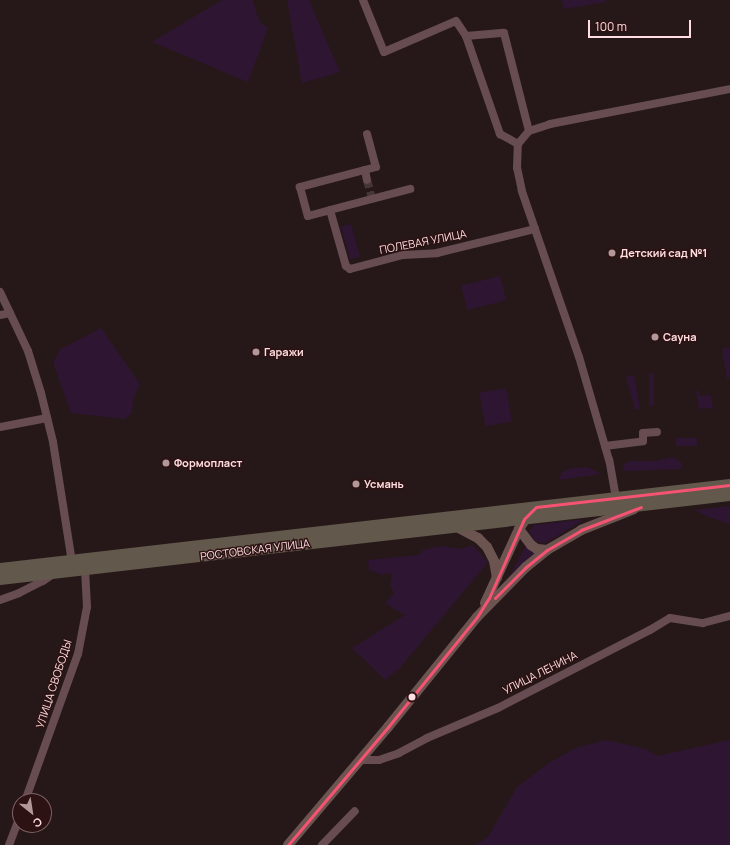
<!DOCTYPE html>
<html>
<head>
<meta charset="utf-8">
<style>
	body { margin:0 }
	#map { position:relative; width:730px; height:845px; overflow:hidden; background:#261818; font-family:Manrope,sans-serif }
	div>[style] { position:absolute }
	.green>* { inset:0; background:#2e1532; transform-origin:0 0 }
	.minor-tunnel>* { height:8px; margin-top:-4px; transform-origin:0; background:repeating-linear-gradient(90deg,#473636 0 8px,transparent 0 12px) }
	.minor>* { height:8px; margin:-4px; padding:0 4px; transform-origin:4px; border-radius:4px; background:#674d51 }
	.major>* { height:10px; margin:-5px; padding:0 5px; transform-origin:5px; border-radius:5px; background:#6c5451 }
	.highway>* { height:12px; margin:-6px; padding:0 6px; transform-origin:6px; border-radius:6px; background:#62584b }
	.bus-1>* { height:3px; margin:-1.5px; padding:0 1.5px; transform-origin:1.5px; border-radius:1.5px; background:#f65372 }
	.dots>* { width:11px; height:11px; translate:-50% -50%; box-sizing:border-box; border:2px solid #2c1212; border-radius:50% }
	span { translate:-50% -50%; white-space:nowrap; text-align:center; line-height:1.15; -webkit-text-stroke:3px #2c1212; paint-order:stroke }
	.street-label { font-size:11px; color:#ffdde0 }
	.poi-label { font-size:11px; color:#ffdde0; font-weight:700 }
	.left { translate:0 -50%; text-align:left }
	.north { position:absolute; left:12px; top:793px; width:40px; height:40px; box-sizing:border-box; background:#2c1212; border:1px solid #806364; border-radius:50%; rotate:150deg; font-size:11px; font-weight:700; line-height:16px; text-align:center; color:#ffdde0 }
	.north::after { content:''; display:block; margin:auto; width:14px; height:18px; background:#b3989a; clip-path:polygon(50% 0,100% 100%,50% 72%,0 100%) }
	.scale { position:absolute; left:588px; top:20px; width:103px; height:18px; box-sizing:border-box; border:2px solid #ffdde0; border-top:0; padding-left:5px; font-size:12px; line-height:14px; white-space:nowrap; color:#ffdde0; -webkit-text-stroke:3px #2c1212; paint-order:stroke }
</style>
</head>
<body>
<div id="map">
	<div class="green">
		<i style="clip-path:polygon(222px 0,253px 0,259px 21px,268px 28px,248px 82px,152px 42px)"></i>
		<i style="clip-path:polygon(287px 0,309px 0,340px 72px,302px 83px)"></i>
		<i style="clip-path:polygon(562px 0,605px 0,605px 2px,564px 9px)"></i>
		<i style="left:351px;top:224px;width:34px;height:10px;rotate:75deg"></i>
		<i style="left:500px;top:276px;width:25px;height:40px;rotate:76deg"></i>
		<i style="clip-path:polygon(101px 328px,140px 384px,133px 398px,132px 413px,125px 419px,71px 413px,53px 362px,61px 349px)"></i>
		<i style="clip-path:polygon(730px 347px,730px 378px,727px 379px,722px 349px)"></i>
		<i style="left:649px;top:373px;width:5px;height:33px"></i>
		<i style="clip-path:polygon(634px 375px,640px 409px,635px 409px,626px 377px)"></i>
		<i style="left:506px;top:388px;width:34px;height:27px;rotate:80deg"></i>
		<i style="clip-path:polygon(698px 390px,700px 396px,711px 395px,713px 408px,699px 409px,696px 391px)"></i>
		<i style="left:697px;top:438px;width:8px;height:21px;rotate:90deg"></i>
		<i style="clip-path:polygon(673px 457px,682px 463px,681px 469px,625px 471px,622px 466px,630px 461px,657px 461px)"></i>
		<i style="clip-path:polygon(588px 467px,601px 474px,559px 480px,562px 472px,572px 468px)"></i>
		<i style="clip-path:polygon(730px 506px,730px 524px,706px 516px,695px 510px)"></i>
		<i style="clip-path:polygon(585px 519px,547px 542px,541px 543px,534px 541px,529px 531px,534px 525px)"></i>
		<i style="clip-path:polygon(473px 545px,488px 562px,399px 669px,385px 680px,352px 648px,405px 615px,385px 603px,394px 593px,390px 585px,392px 573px,382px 575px,369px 570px,368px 560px,419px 555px,423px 550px,442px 546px,461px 549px)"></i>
		<i style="clip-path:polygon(526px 545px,536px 552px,509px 577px)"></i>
		<i style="clip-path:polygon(606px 740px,646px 749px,657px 756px,730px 740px,730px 845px,475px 845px,488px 837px,517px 787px,550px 762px,576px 748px)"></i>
	</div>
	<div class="minor-tunnel">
		<i style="left:367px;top:180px;width:16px;rotate:75deg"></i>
	</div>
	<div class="minor">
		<i style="left:363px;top:0;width:56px;rotate:68deg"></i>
		<i style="left:384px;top:52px;width:78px;rotate:-23.3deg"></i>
		<i style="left:456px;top:21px;width:18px;rotate:56deg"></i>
		<i style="left:466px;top:36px;width:104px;rotate:70.9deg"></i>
		<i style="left:500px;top:134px;width:21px;rotate:29deg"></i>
		<i style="left:466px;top:36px;width:38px;rotate:-5deg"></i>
		<i style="left:504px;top:33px;width:101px;rotate:75.7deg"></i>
		<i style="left:367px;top:134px;width:34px;rotate:75deg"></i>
		<i style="left:376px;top:167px;width:79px;rotate:165.3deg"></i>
		<i style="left:300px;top:187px;width:30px;rotate:75deg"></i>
		<i style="left:308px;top:216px;width:23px;rotate:-15deg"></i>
		<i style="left:330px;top:210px;width:58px;rotate:74.1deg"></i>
		<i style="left:346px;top:266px;width:5px;rotate:37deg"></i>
		<i style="left:350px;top:269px;width:55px;rotate:-14.8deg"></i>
		<i style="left:403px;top:255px;width:34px;rotate:-3deg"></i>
		<i style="left:437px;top:253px;width:101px;rotate:-13.8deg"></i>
		<i style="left:365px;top:170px;width:10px;rotate:79deg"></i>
		<i style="left:330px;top:210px;width:83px;rotate:-14.7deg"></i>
		<i style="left:0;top:292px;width:65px;rotate:64.6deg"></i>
		<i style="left:28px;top:351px;width:44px;rotate:72.8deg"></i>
		<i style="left:41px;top:393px;width:50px;rotate:76.2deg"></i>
		<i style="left:53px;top:442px;width:121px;rotate:81deg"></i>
		<i style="left:0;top:315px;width:10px;rotate:-11deg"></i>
		<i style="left:0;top:427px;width:48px;rotate:-10.8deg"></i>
		<i style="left:605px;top:446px;width:38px;rotate:-7deg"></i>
		<i style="left:643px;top:441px;width:8px;rotate:-90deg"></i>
		<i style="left:643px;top:433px;width:14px;rotate:-4deg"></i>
		<i style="left:616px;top:498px;width:39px;rotate:-100deg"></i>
		<i style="left:609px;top:460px;width:107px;rotate:-106.2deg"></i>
		<i style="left:579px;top:357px;width:176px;rotate:-109deg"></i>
		<i style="left:522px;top:191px;width:24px;rotate:-102deg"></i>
		<i style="left:517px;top:168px;width:24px;rotate:-88deg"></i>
		<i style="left:518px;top:144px;width:17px;rotate:-50deg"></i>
		<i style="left:529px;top:131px;width:22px;rotate:-18deg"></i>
		<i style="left:550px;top:124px;width:183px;rotate:-11deg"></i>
		<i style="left:0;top:600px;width:20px;rotate:-20deg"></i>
		<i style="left:19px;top:593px;width:27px;rotate:-27deg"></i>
		<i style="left:43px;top:581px;width:12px;rotate:-35deg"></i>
		<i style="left:360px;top:760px;width:19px"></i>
		<i style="left:379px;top:760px;width:21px;rotate:-19deg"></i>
		<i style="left:399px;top:753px;width:32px;rotate:-28deg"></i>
		<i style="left:427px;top:738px;width:77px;rotate:-22.9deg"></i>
		<i style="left:498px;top:708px;width:171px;rotate:-27.2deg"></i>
		<i style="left:650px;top:630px;width:23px;rotate:-31deg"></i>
		<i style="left:670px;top:618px;width:33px;rotate:9deg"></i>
		<i style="left:703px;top:623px;width:28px;rotate:-15deg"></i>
		<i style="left:25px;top:801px;width:156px;rotate:-70.2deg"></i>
		<i style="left:78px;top:654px;width:48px;rotate:-79.2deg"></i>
		<i style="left:87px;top:607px;width:37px;rotate:-93deg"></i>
		<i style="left:9px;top:845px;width:31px;rotate:-69deg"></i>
		<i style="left:322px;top:845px;width:47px;rotate:-45.9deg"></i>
	</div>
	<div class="major">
		<i style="left:457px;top:527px;width:24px;rotate:28deg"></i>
		<i style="left:478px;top:538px;width:13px;rotate:45deg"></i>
		<i style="left:487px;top:547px;width:16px;rotate:63deg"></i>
		<i style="left:494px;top:561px;width:17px;rotate:80deg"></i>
		<i style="left:519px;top:529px;width:20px;rotate:53deg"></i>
		<i style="left:531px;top:545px;width:7px;rotate:34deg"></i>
		<i style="left:537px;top:549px;width:10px;rotate:6deg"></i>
		<i style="left:485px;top:603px;width:81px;rotate:-65.3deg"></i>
		<i style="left:519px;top:529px;width:18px;rotate:-56deg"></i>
		<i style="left:288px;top:845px;width:155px;rotate:-49.7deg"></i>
		<i style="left:388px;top:727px;width:141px;rotate:-51deg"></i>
		<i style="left:477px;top:617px;width:70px;rotate:-45.6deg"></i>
		<i style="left:526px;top:567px;width:27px;rotate:-39deg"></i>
		<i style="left:547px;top:550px;width:39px;rotate:-30deg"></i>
		<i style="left:581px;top:530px;width:57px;rotate:-21.6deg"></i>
	</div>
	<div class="highway">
		<i style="left:0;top:569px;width:735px;rotate:-6.56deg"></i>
		<i style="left:0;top:579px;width:735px;rotate:-6.56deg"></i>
	</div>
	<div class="bus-1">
		<i style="left:495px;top:598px;width:44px;rotate:-45deg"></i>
		<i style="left:526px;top:567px;width:27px;rotate:-39deg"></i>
		<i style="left:547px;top:550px;width:39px;rotate:-30deg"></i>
		<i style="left:581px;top:530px;width:64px;rotate:-21deg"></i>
		<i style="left:288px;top:845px;width:155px;rotate:-49.7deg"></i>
		<i style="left:388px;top:727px;width:141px;rotate:-51deg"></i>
		<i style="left:477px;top:617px;width:22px;rotate:-58deg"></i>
		<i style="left:489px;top:598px;width:86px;rotate:-66.1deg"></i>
		<i style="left:524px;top:519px;width:17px;rotate:-45deg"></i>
		<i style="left:536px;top:507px;width:195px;rotate:-6.5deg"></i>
	</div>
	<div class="dots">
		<i style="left:612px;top:253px;background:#b3989a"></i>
		<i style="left:655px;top:337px;background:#b3989a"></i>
		<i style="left:256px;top:352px;background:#b3989a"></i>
		<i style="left:166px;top:463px;background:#b3989a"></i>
		<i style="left:356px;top:484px;background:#b3989a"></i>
		<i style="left:412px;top:697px;background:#ffdde0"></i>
	</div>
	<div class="street-label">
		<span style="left:423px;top:242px;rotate:-11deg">ПОЛЕВАЯ УЛИЦА</span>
		<span style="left:255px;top:550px;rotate:-7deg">РОСТОВСКАЯ УЛИЦА</span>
		<span style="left:540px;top:673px;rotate:-27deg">УЛИЦА ЛЕНИНА</span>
		<span style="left:54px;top:684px;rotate:-72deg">УЛИЦА СВОБОДЫ</span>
	</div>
	<div class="poi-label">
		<span class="left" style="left:620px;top:253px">Детский сад №1</span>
		<span class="left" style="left:663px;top:337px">Сауна</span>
		<span class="left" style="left:264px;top:352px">Гаражи</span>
		<span class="left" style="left:174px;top:463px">Формопласт</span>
		<span class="left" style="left:364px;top:484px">Усмань</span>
	</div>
	<div class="north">С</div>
	<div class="scale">100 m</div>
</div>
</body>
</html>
